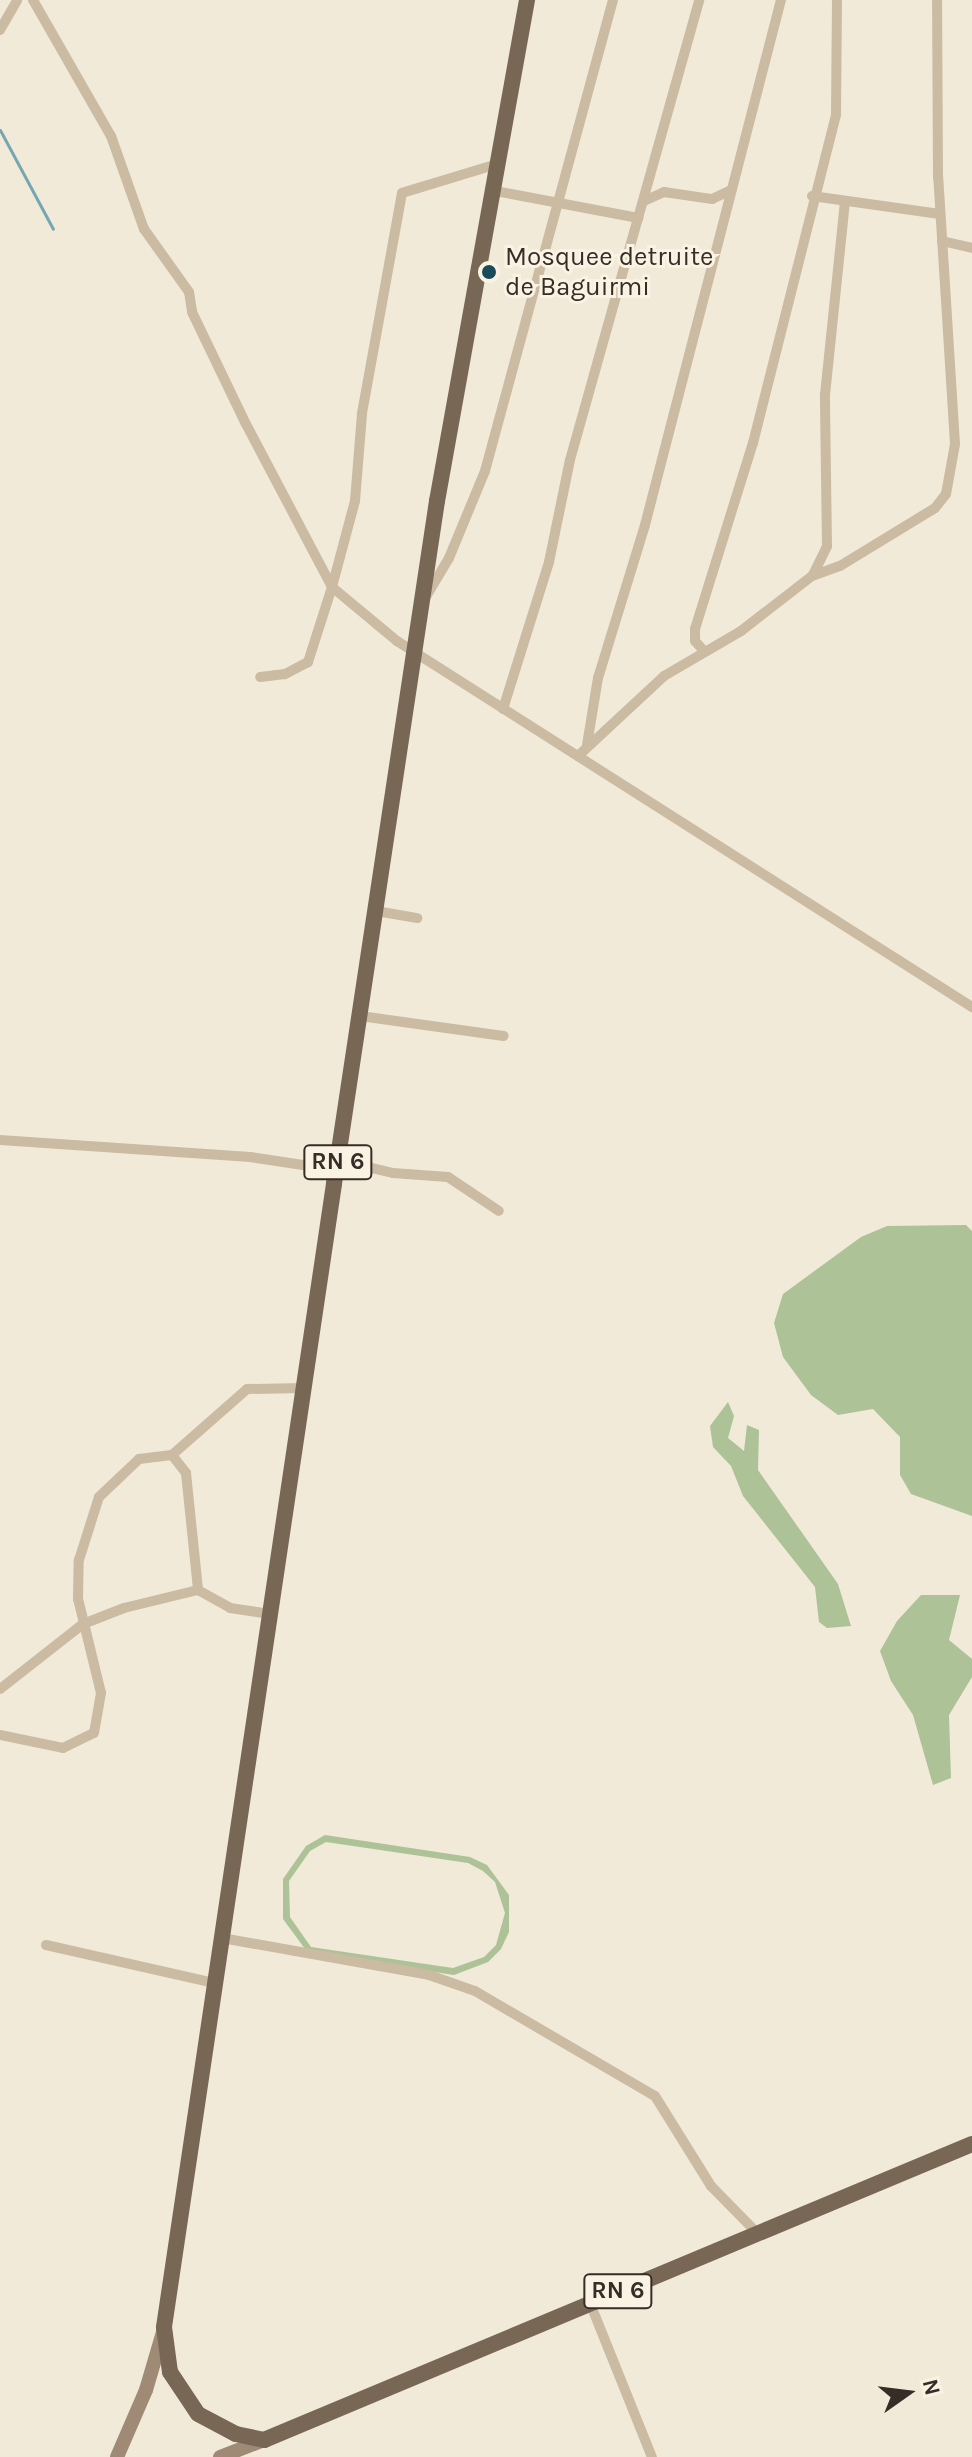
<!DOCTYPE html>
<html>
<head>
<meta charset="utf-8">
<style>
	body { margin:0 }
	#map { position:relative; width:972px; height:2457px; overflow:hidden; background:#f2ead8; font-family:Karla,sans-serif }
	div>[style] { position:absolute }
	.green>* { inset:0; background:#adc297 }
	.stream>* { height:3px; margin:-1.5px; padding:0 1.5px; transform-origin:1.5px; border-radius:1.5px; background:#76a6b1 }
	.minor>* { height:10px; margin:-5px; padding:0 5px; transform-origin:5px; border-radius:5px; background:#cbbba3 }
	.secondary>* { height:14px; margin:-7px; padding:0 7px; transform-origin:7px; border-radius:7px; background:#9f8a75 }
	.primary>* { height:16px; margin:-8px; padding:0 8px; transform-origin:8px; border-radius:8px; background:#796756 }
	.dots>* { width:22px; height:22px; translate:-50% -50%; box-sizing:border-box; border:4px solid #faf3e4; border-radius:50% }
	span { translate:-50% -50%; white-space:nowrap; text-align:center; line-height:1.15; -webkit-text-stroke:6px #faf3e4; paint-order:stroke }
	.shield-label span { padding:2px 6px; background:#faf3e4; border:2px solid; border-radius:6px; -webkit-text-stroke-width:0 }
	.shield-label { font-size:24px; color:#362d26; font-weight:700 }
	.poi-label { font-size:26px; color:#362d26 }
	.left { translate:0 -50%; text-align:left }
	.north { position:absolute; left:868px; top:2353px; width:80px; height:80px; -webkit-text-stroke:6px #faf3e4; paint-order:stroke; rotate:76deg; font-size:22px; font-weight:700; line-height:32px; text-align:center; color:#362d26 }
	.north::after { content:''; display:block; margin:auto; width:28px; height:36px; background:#362d26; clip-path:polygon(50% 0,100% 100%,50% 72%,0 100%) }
</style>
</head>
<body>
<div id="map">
	<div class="green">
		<i style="clip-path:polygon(966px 1225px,972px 1231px,972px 1516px,911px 1494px,900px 1475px,900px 1437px,873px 1409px,838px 1415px,811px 1395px,783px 1357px,774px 1323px,783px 1294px,861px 1237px,887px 1226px)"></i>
		<i style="clip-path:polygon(728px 1402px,734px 1416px,728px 1438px,744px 1451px,747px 1425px,759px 1430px,758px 1470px,838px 1584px,851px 1626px,827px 1628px,819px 1622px,815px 1587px,743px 1496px,731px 1466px,713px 1447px,710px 1426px)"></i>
		<i style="clip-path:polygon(921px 1595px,960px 1595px,949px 1640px,972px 1659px,972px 1677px,949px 1715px,951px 1778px,933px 1785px,913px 1715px,891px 1681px,880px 1651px,897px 1621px)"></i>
		<i style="clip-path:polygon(evenodd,325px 1835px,470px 1857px,487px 1865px,509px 1895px,509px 1932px,501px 1949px,488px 1962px,454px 1975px,308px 1953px,283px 1919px,283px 1879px,306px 1846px,325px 1835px,326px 1842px,468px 1863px,483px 1871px,495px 1882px,505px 1913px,496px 1945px,484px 1957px,453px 1968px,311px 1947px,290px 1917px,289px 1881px,310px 1851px,326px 1842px)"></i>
	</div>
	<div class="stream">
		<i style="left:0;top:130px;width:112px;rotate:61.8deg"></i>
	</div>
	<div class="minor">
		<i style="left:33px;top:0;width:157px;rotate:60.2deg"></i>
		<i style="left:111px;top:136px;width:99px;rotate:70.5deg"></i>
		<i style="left:144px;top:229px;width:77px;rotate:54.5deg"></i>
		<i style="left:189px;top:292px;width:20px;rotate:81deg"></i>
		<i style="left:192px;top:312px;width:124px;rotate:64.3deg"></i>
		<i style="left:246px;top:424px;width:184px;rotate:62.2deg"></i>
		<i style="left:332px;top:587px;width:79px;rotate:107.7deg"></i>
		<i style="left:308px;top:662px;width:26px;rotate:152deg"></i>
		<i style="left:285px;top:674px;width:25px;rotate:173deg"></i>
		<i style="left:0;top:30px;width:34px;rotate:-60deg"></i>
		<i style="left:494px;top:165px;width:96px;rotate:163.1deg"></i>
		<i style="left:402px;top:193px;width:225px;rotate:100.3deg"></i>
		<i style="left:362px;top:414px;width:87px;rotate:94.6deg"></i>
		<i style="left:355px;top:501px;width:89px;rotate:105deg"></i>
		<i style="left:332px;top:587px;width:85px;rotate:39.7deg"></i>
		<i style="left:397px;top:641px;width:682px;rotate:32.48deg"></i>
		<i style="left:490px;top:190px;width:151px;rotate:10.7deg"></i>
		<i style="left:812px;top:196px;width:129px;rotate:8deg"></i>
		<i style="left:644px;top:201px;width:22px;rotate:-24deg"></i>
		<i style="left:664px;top:192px;width:49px;rotate:8.3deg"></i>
		<i style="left:712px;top:199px;width:21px;rotate:-25deg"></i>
		<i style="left:942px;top:241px;width:31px;rotate:13deg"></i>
		<i style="left:813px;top:575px;width:32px;rotate:-64deg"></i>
		<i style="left:827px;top:546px;width:151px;rotate:-90.8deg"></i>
		<i style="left:825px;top:395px;width:193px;rotate:-84.1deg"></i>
		<i style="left:424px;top:600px;width:49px;rotate:-59.2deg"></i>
		<i style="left:449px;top:558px;width:94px;rotate:-67.5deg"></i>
		<i style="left:485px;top:471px;width:488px;rotate:-74.8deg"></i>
		<i style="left:704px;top:651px;width:13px;rotate:-132deg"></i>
		<i style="left:695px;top:641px;width:12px;rotate:-90deg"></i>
		<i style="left:695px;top:629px;width:195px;rotate:-72.7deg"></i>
		<i style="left:753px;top:443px;width:339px;rotate:-75.8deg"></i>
		<i style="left:836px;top:114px;width:114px;rotate:-89.5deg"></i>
		<i style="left:503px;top:709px;width:154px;rotate:-72.6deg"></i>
		<i style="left:549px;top:562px;width:104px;rotate:-78.4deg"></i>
		<i style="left:570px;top:460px;width:478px;rotate:-74.3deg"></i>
		<i style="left:587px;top:745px;width:68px;rotate:-80.7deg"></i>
		<i style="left:598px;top:678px;width:160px;rotate:-72.9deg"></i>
		<i style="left:645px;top:525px;width:542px;rotate:-75.48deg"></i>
		<i style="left:578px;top:756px;width:117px;rotate:-42.9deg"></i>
		<i style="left:664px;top:676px;width:89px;rotate:-30.3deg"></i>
		<i style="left:741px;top:631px;width:90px;rotate:-37.8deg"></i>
		<i style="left:812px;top:576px;width:30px;rotate:-20deg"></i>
		<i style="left:840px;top:566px;width:111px;rotate:-31.4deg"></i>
		<i style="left:935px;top:508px;width:18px;rotate:-52deg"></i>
		<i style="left:946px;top:494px;width:51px;rotate:-79.8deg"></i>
		<i style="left:955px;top:444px;width:268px;rotate:-93.6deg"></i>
		<i style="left:938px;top:177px;width:177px;rotate:-90.3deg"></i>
		<i style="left:376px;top:911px;width:42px;rotate:9.7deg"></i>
		<i style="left:360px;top:1016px;width:145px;rotate:7.9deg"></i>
		<i style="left:0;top:1140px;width:251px;rotate:3.9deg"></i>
		<i style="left:250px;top:1157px;width:87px;rotate:8.6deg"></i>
		<i style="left:338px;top:1160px;width:57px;rotate:13.3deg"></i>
		<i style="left:393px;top:1173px;width:55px;rotate:4.2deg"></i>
		<i style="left:448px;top:1177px;width:61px;rotate:33.7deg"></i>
		<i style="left:172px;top:1455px;width:100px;rotate:-41.3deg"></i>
		<i style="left:247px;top:1389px;width:57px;rotate:-1deg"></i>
		<i style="left:0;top:1689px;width:105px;rotate:-38.1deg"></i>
		<i style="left:83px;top:1624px;width:44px;rotate:-21.3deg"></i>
		<i style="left:124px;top:1608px;width:76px;rotate:-13.7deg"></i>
		<i style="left:198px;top:1590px;width:37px;rotate:29deg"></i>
		<i style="left:230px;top:1608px;width:40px;rotate:8.5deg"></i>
		<i style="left:0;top:1735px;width:64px;rotate:11.7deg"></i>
		<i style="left:63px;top:1748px;width:34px;rotate:-26deg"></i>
		<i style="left:94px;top:1733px;width:41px;rotate:-80.1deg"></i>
		<i style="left:101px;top:1693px;width:97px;rotate:-103.7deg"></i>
		<i style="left:78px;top:1599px;width:39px;rotate:-89deg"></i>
		<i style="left:79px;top:1560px;width:66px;rotate:-72.4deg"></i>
		<i style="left:99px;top:1497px;width:55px;rotate:-43.5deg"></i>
		<i style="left:139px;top:1459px;width:33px;rotate:-7deg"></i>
		<i style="left:172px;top:1455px;width:23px;rotate:52deg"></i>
		<i style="left:186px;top:1473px;width:118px;rotate:84.1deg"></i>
		<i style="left:222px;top:1938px;width:210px;rotate:10.1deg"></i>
		<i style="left:429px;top:1975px;width:49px;rotate:19.2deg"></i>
		<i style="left:475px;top:1991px;width:208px;rotate:30.3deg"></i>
		<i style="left:655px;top:2096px;width:106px;rotate:58.1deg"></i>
		<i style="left:711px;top:2186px;width:67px;rotate:45.6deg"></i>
		<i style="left:46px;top:1945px;width:173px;rotate:12.7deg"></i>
		<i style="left:590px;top:2303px;width:166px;rotate:68.1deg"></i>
	</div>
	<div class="secondary">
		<i style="left:117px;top:2457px;width:73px;rotate:-66.6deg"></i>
		<i style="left:146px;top:2390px;width:60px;rotate:-73.7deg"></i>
		<i style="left:220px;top:2457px;width:47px;rotate:-21.1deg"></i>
	</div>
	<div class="primary">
		<i style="left:527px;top:0;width:509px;rotate:100.18deg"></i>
		<i style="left:437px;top:501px;width:691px;rotate:98.58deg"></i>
		<i style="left:334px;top:1184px;width:1156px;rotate:98.46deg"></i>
		<i style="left:164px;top:2327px;width:45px;rotate:82.4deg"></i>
		<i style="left:170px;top:2372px;width:50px;rotate:56.3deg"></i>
		<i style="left:198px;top:2414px;width:43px;rotate:27.8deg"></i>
		<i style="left:236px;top:2434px;width:29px;rotate:12deg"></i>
		<i style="left:264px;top:2440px;width:767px;rotate:-22.69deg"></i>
	</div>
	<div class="dots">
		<i style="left:489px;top:272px;background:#194b59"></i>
	</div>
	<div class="shield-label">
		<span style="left:338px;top:1162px">RN 6</span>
		<span style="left:618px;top:2291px">RN 6</span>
	</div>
	<div class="poi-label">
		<span class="left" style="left:505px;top:272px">Mosquee detruite<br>de Baguirmi</span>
	</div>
	<div class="north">N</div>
</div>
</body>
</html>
